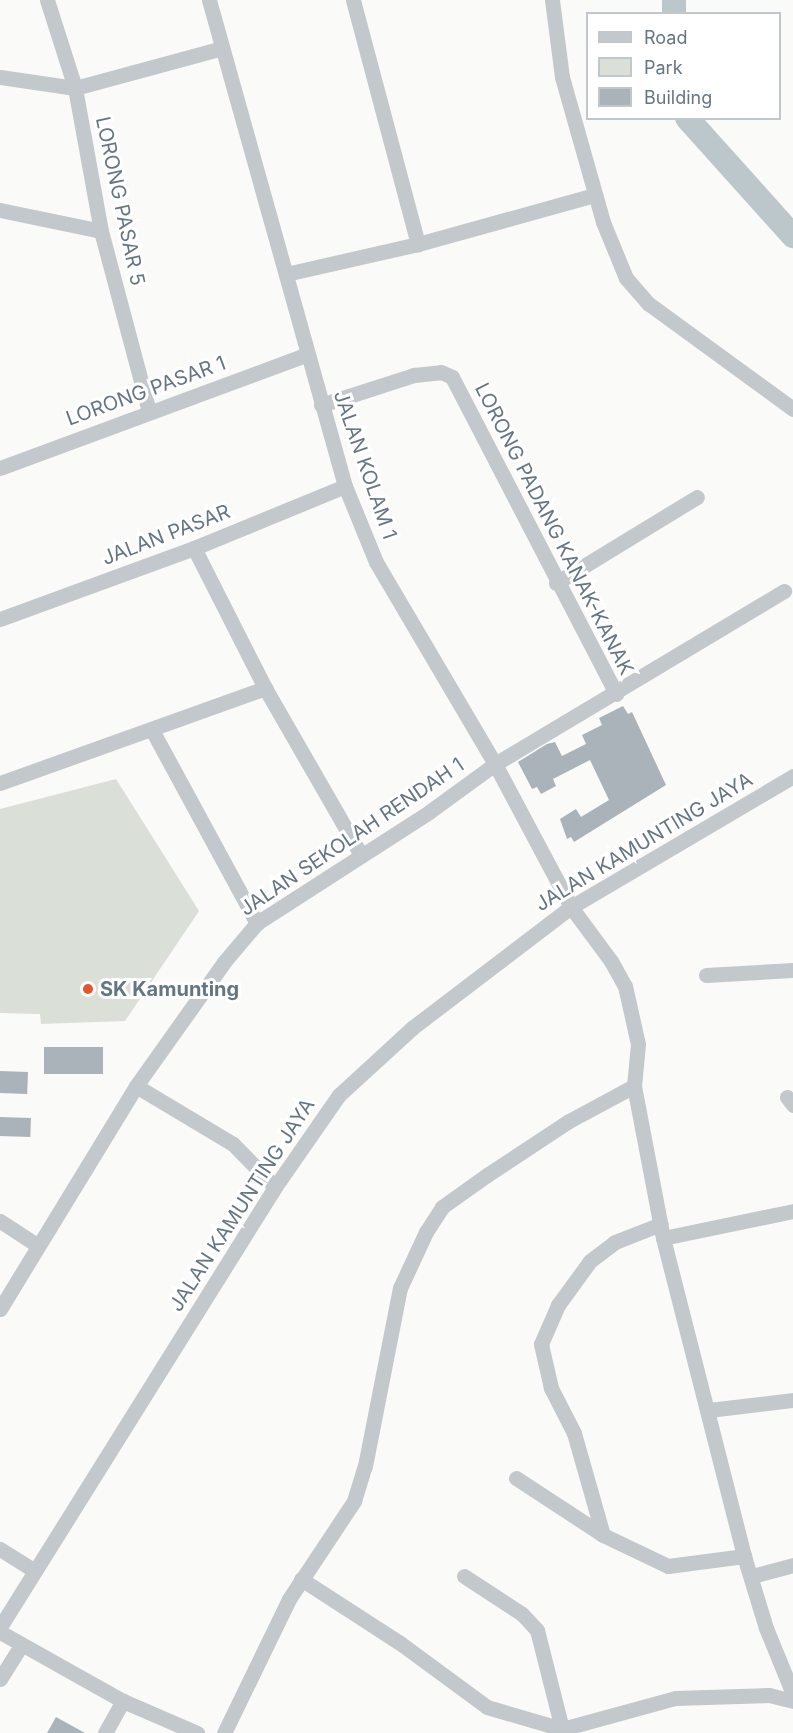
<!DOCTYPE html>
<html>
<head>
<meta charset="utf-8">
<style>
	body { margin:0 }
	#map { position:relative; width:793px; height:1733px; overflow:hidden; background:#fafaf8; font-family:Inter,sans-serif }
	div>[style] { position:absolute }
	.green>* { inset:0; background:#dadfd7 }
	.river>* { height:24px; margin:-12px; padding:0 12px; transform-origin:12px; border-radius:12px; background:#bbc7cb }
	.building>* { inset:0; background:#aab3b9; transform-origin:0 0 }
	.street>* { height:15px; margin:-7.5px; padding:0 7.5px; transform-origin:7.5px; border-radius:7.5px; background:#c3c8cc }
	.dots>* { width:16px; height:16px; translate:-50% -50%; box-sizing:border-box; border:3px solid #fff; border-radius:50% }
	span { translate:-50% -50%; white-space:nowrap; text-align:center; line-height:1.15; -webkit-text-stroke:6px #fff; paint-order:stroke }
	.street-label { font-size:20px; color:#657683 }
	.poi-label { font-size:20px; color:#657683; font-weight:700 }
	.left { translate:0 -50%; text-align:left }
	.legend { position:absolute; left:586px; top:12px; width:195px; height:108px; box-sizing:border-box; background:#fff; border:2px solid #c1c8cd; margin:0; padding:8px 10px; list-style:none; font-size:18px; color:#657683 }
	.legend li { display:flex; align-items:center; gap:12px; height:30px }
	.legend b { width:30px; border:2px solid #c1c8cd }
</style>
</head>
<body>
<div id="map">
	<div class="green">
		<i style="clip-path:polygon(116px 779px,199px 911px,125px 1021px,41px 1024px,40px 1014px,0 1013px,0 809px)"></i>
	</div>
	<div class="river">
		<i style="left:674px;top:0;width:14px;rotate:90deg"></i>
		<i style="left:687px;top:118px;width:159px;rotate:48.1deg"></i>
	</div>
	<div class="building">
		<i style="clip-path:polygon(623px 706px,628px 714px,632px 712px,666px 785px,574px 842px,571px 837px,567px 839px,560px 819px,576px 809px,581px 817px,609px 800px,590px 760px,553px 779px,556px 786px,541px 794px,537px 787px,532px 789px,518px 762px,547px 744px,555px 742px,562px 756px,586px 744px,582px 735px,602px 725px,599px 718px)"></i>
		<i style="left:44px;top:1047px;width:59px;height:27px"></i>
		<i style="left:0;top:1071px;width:28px;height:22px;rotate:2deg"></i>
		<i style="left:0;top:1117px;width:31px;height:19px;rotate:2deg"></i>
		<i style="clip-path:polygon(56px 1717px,85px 1733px,47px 1733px)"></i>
	</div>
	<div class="street">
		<i style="left:47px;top:0;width:92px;rotate:72.3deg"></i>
		<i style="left:75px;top:88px;width:145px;rotate:79.7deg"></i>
		<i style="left:101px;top:231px;width:187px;rotate:75.1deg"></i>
		<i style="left:209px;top:0;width:505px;rotate:74.37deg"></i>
		<i style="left:345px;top:486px;width:82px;rotate:67.8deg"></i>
		<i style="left:376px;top:562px;width:234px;rotate:59.5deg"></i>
		<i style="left:495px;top:764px;width:162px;rotate:62deg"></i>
		<i style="left:571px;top:907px;width:67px;rotate:53.5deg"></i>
		<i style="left:611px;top:961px;width:29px;rotate:61deg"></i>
		<i style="left:625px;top:986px;width:59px;rotate:77.4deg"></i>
		<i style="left:638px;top:1044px;width:42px;rotate:95.4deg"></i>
		<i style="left:634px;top:1086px;width:155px;rotate:79.2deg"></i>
		<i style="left:663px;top:1238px;width:328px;rotate:75.7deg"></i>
		<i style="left:744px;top:1556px;width:75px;rotate:73deg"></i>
		<i style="left:766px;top:1628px;width:71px;rotate:67.8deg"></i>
		<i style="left:353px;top:0;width:253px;rotate:75.1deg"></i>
		<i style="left:552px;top:0;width:78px;rotate:82.6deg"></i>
		<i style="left:562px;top:77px;width:151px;rotate:74.2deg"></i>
		<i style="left:603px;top:222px;width:61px;rotate:67.7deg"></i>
		<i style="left:626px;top:278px;width:35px;rotate:49deg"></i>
		<i style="left:649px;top:304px;width:178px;rotate:36.1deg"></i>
		<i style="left:0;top:77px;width:76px;rotate:8.3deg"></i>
		<i style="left:75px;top:88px;width:152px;rotate:-15.2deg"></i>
		<i style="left:0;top:210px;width:103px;rotate:11.7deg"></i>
		<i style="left:286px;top:274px;width:135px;rotate:-12.8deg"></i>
		<i style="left:418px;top:244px;width:184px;rotate:-15.5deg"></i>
		<i style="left:321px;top:405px;width:98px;rotate:-17.9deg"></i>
		<i style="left:414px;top:375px;width:27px;rotate:-6deg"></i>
		<i style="left:441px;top:372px;width:12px;rotate:24deg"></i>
		<i style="left:452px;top:377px;width:357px;rotate:62.6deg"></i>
		<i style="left:0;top:468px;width:326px;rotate:-20.3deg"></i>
		<i style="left:194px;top:548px;width:157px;rotate:63.1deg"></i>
		<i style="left:265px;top:688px;width:193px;rotate:60.1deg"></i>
		<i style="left:556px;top:583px;width:165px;rotate:-31.4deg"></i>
		<i style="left:0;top:619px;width:207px;rotate:-20.1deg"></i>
		<i style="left:194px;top:548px;width:163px;rotate:-22.3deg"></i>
		<i style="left:152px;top:730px;width:220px;rotate:61.5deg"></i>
		<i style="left:0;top:783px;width:282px;rotate:-19.7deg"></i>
		<i style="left:706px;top:975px;width:87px;rotate:-3.3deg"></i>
		<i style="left:136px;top:1086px;width:113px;rotate:30.9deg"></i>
		<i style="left:233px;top:1144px;width:60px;rotate:45.7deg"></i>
		<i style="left:787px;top:1097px;width:10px;rotate:53deg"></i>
		<i style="left:0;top:1221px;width:44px;rotate:33deg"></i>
		<i style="left:663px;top:1238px;width:133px;rotate:-11.7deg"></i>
		<i style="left:0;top:1309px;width:261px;rotate:-58.6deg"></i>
		<i style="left:136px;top:1086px;width:152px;rotate:-54.6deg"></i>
		<i style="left:224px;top:962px;width:51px;rotate:-49.8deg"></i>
		<i style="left:257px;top:923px;width:205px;rotate:-32.8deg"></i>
		<i style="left:429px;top:812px;width:82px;rotate:-36deg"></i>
		<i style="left:495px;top:764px;width:337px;rotate:-30.9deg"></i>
		<i style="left:709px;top:1410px;width:85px;rotate:-6.8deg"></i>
		<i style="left:516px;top:1478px;width:104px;rotate:33.2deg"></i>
		<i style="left:603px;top:1535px;width:72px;rotate:25.5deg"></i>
		<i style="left:668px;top:1566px;width:77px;rotate:-7.5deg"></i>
		<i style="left:603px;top:1535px;width:106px;rotate:-105.9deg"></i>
		<i style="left:574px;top:1433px;width:51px;rotate:-117.1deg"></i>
		<i style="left:551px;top:1388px;width:45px;rotate:-102.8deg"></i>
		<i style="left:541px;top:1344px;width:43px;rotate:-66.4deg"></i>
		<i style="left:558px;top:1305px;width:54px;rotate:-54deg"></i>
		<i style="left:590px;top:1261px;width:31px;rotate:-37deg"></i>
		<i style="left:615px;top:1242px;width:49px;rotate:-21.4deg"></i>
		<i style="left:0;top:1549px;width:41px;rotate:32.2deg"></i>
		<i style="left:464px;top:1576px;width:69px;rotate:33.2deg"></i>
		<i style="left:522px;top:1614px;width:22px;rotate:47deg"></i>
		<i style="left:537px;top:1630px;width:102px;rotate:75.8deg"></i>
		<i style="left:752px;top:1576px;width:42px;rotate:-15deg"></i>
		<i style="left:301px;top:1579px;width:118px;rotate:32.9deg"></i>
		<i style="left:400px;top:1643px;width:108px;rotate:36.3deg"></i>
		<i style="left:487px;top:1707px;width:78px;rotate:16.3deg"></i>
		<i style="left:562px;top:1729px;width:117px;rotate:-15.3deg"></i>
		<i style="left:675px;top:1698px;width:94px;rotate:-1.8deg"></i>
		<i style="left:769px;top:1695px;width:25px;rotate:14deg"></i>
		<i style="left:0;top:1627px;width:519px;rotate:-57.99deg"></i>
		<i style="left:275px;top:1187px;width:112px;rotate:-55.2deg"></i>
		<i style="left:339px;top:1095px;width:99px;rotate:-42.5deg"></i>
		<i style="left:412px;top:1028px;width:200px;rotate:-37.3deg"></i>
		<i style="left:571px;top:907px;width:258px;rotate:-30.5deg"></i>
		<i style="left:0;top:1632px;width:141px;rotate:29.3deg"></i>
		<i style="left:123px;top:1701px;width:81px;rotate:23.4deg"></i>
		<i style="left:0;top:1679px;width:39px;rotate:-58deg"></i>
		<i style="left:105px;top:1733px;width:37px;rotate:-61deg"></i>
		<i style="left:224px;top:1733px;width:149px;rotate:-64.1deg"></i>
		<i style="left:289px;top:1599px;width:118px;rotate:-56.4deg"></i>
		<i style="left:354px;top:1501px;width:37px;rotate:-73deg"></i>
		<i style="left:365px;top:1466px;width:181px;rotate:-78.9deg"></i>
		<i style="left:400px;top:1288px;width:62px;rotate:-65.1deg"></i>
		<i style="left:426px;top:1232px;width:30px;rotate:-57deg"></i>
		<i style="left:442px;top:1207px;width:55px;rotate:-35.4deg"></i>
		<i style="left:487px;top:1175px;width:98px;rotate:-33.4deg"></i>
		<i style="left:569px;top:1121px;width:74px;rotate:-28.3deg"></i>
	</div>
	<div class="dots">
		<i style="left:88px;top:989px;background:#e4572e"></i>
	</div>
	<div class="street-label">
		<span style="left:120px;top:201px;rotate:78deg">LORONG PASAR 5</span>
		<span style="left:146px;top:391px;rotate:-20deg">LORONG PASAR 1</span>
		<span style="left:365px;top:465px;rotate:71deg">JALAN KOLAM 1</span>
		<span style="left:554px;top:529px;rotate:63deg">LORONG PADANG KANAK-KANAK</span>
		<span style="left:166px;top:535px;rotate:-21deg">JALAN PASAR</span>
		<span style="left:352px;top:837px;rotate:-34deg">JALAN SEKOLAH RENDAH 1</span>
		<span style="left:644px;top:842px;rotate:-31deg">JALAN KAMUNTING JAYA</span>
		<span style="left:242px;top:1205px;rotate:-57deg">JALAN KAMUNTING JAYA</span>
	</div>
	<div class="poi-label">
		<span class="left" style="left:100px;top:989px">SK Kamunting</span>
	</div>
	<ul class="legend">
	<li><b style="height:8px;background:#c3c8cc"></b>Road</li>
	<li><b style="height:16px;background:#dadfd7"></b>Park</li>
	<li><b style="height:16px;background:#aab3b9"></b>Building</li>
	</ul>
</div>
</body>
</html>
